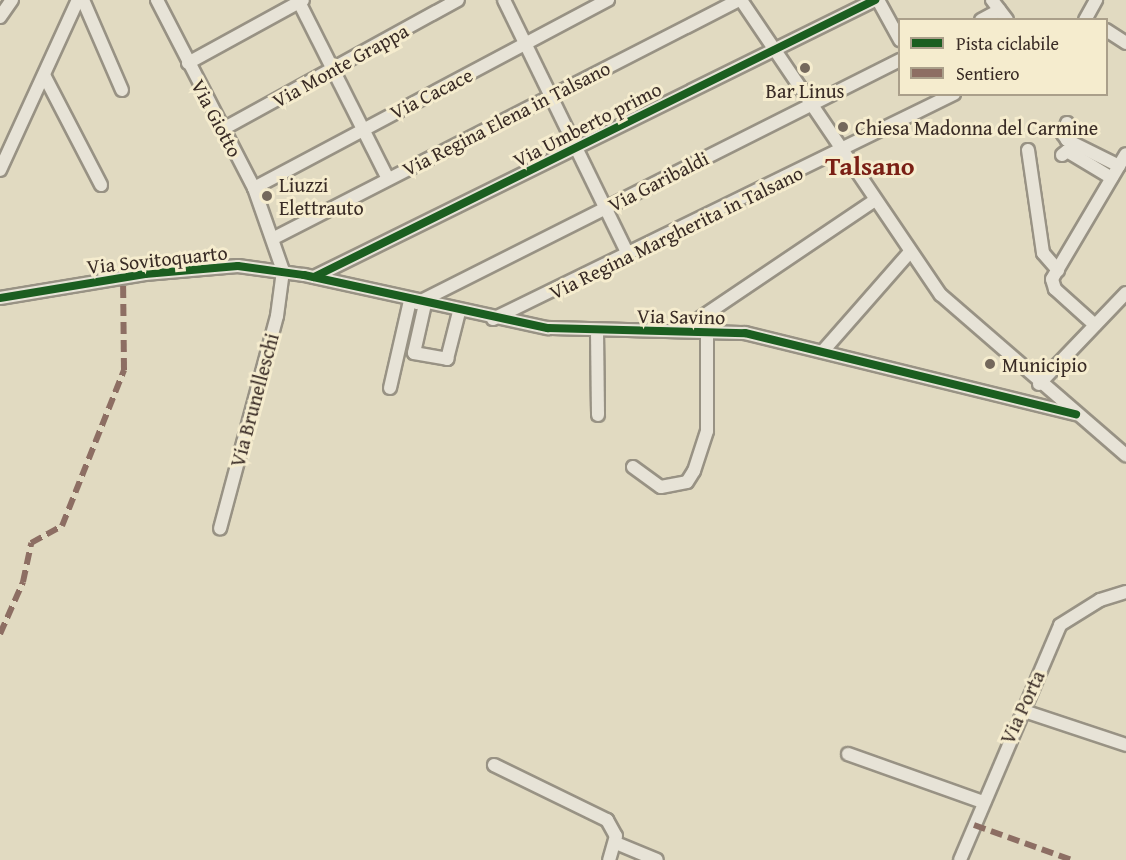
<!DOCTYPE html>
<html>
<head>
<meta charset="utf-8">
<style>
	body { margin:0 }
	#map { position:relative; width:1126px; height:860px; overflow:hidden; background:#e1dac1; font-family:"Gentium Book Plus",serif }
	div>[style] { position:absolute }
	.roads { filter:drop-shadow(2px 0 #989284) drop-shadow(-2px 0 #989284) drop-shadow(0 2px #989284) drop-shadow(0 -2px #989284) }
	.minor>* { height:12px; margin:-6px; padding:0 6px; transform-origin:6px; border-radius:6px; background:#e7e3d7 }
	.quiet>* { height:6px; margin-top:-3px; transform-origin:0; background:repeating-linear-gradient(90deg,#8d6e63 0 12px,transparent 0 18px) }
	.cycleway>* { height:8px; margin:-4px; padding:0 4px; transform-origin:4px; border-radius:4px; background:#1b5e20 }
	.dots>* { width:16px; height:16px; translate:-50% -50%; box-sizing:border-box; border:3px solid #f5ecce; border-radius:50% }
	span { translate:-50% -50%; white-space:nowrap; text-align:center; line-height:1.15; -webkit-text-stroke:6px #f5ecce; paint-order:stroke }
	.street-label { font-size:20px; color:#392b25 }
	.poi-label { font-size:20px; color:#392b25 }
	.left { translate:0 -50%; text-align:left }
	.district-label { font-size:26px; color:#7a1f14; font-weight:700 }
	.legend { position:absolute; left:898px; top:18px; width:210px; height:78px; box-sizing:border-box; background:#f5ecce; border:2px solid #aa9f8a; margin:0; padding:8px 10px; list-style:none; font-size:18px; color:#392b25 }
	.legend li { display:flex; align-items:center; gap:12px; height:30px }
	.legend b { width:30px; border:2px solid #aa9f8a }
</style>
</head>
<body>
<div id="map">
	<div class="roads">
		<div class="minor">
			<i style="left:83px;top:0;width:98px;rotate:66.6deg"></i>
			<i style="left:157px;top:0;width:212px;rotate:62.7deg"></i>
			<i style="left:254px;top:188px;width:88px;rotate:70.7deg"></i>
			<i style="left:283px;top:271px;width:45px;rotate:97.6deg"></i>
			<i style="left:277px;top:316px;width:220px;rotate:105deg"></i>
			<i style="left:298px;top:0;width:200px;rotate:63.3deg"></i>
			<i style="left:504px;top:0;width:285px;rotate:64deg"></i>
			<i style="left:741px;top:0;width:356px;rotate:55.9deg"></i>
			<i style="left:941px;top:295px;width:245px;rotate:40.9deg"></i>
			<i style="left:878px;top:0;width:46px;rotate:61.2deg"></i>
			<i style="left:992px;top:0;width:25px;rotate:53deg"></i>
			<i style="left:0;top:17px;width:21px;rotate:-55deg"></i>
			<i style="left:981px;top:20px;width:21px;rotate:-28deg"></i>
			<i style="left:1085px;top:20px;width:23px;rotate:-61deg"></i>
			<i style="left:1106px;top:30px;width:24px;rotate:33deg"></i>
			<i style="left:188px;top:63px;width:131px;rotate:-28.7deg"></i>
			<i style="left:44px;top:75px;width:124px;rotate:62.6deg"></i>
			<i style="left:1067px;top:123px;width:12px;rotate:110deg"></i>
			<i style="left:1063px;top:134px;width:7px;rotate:56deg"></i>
			<i style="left:1067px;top:140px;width:58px;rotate:26.6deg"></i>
			<i style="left:223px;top:129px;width:268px;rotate:-28.8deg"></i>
			<i style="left:1028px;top:150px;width:104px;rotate:81.7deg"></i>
			<i style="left:1043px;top:253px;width:23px;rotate:49deg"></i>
			<i style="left:1062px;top:155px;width:6px;rotate:-39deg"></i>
			<i style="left:1067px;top:151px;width:52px;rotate:31deg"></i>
			<i style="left:0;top:170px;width:187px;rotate:-65.4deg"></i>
			<i style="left:254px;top:188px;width:401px;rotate:-28deg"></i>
			<i style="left:274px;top:238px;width:522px;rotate:-27.1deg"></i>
			<i style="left:314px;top:277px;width:626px;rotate:-26.28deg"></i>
			<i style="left:0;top:298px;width:147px;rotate:-9.4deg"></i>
			<i style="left:145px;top:274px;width:93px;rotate:-4.9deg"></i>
			<i style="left:238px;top:266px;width:67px;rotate:7.8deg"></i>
			<i style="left:304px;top:275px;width:250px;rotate:12.3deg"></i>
			<i style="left:548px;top:328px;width:197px;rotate:1.5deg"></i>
			<i style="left:745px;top:333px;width:341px;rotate:13.8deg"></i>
			<i style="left:417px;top:303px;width:541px;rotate:-26.71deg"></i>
			<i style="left:425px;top:304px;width:50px;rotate:102.7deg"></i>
			<i style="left:414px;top:353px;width:34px;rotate:10deg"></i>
			<i style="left:447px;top:359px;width:49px;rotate:-75.7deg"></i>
			<i style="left:493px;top:319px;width:513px;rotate:-26.02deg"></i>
			<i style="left:1095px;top:325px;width:54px;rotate:-138deg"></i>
			<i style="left:1055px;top:289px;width:10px;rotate:-107deg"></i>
			<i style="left:1052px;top:279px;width:145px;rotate:-59.4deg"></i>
			<i style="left:681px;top:331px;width:234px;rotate:-34deg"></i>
			<i style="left:597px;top:332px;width:83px;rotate:89.3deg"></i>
			<i style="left:823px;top:351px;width:132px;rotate:-48.7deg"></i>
			<i style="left:1039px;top:384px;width:126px;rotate:-46.3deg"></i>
			<i style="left:390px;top:388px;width:89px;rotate:-77.1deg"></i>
			<i style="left:633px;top:467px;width:34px;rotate:36deg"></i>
			<i style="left:661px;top:487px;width:26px;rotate:-11deg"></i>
			<i style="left:687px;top:482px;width:13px;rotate:-58deg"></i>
			<i style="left:694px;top:471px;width:42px;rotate:-72deg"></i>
			<i style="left:707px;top:431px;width:100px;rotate:-90deg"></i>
			<i style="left:1021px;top:710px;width:111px;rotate:18.4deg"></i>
			<i style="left:848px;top:754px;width:143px;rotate:19.6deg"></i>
			<i style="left:494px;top:765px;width:126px;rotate:26deg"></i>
			<i style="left:607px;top:820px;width:18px;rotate:61deg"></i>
			<i style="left:616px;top:836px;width:25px;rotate:106deg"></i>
			<i style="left:616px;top:843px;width:44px;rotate:22.5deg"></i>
			<i style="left:960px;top:860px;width:255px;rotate:-66.9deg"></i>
			<i style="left:1060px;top:625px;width:47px;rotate:-32deg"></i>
			<i style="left:1100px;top:600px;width:27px;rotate:-17deg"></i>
		</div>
	</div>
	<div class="quiet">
		<i style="left:0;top:634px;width:57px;rotate:-66.1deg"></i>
		<i style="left:23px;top:582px;width:40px;rotate:-78deg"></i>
		<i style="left:31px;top:543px;width:35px;rotate:-29deg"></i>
		<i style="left:62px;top:526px;width:168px;rotate:-68.3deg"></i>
		<i style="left:124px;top:370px;width:93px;rotate:-90.6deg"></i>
		<i style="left:974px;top:825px;width:104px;rotate:19.7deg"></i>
	</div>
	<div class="cycleway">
		<i style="left:314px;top:277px;width:626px;rotate:-26.28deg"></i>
		<i style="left:0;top:298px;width:147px;rotate:-9.4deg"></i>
		<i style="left:145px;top:274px;width:93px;rotate:-4.9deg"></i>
		<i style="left:238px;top:266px;width:67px;rotate:7.8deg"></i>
		<i style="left:304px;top:275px;width:250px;rotate:12.3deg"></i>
		<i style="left:548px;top:328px;width:197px;rotate:1.5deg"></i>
		<i style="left:745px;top:333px;width:341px;rotate:13.8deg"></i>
	</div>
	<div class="dots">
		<i style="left:805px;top:68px;background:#74685c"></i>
		<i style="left:843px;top:127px;background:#74685c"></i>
		<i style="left:267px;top:196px;background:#74685c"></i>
		<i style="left:990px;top:364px;background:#74685c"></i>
	</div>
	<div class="street-label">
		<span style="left:340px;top:65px;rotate:-29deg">Via Monte Grappa</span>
		<span style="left:431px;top:93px;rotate:-27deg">Via Cacace</span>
		<span style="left:217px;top:118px;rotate:62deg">Via Giotto</span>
		<span style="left:506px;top:118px;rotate:-27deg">Via Regina Elena in Talsano</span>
		<span style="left:587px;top:124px;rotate:-27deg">Via Umberto primo</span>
		<span style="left:658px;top:181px;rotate:-27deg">Via Garibaldi</span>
		<span style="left:676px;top:232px;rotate:-26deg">Via Regina Margherita in Talsano</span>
		<span style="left:157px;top:259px;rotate:-6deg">Via Sovitoquarto</span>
		<span style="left:681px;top:316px;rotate:1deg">Via Savino</span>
		<span style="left:254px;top:400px;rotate:-75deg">Via Brunelleschi</span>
		<span style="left:1022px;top:707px;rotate:-65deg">Via Porta</span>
	</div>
	<div class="poi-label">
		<span style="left:805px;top:90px">Bar Linus</span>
		<span class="left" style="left:855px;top:127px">Chiesa Madonna del Carmine</span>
		<span class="left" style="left:279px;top:196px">Liuzzi<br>Elettrauto</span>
		<span class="left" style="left:1002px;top:364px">Municipio</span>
	</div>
	<div class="district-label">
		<span style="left:870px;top:166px">Talsano</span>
	</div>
	<ul class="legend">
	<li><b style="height:8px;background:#1b5e20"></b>Pista ciclabile</li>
	<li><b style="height:8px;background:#8d6e63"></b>Sentiero</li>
	</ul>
</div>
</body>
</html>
